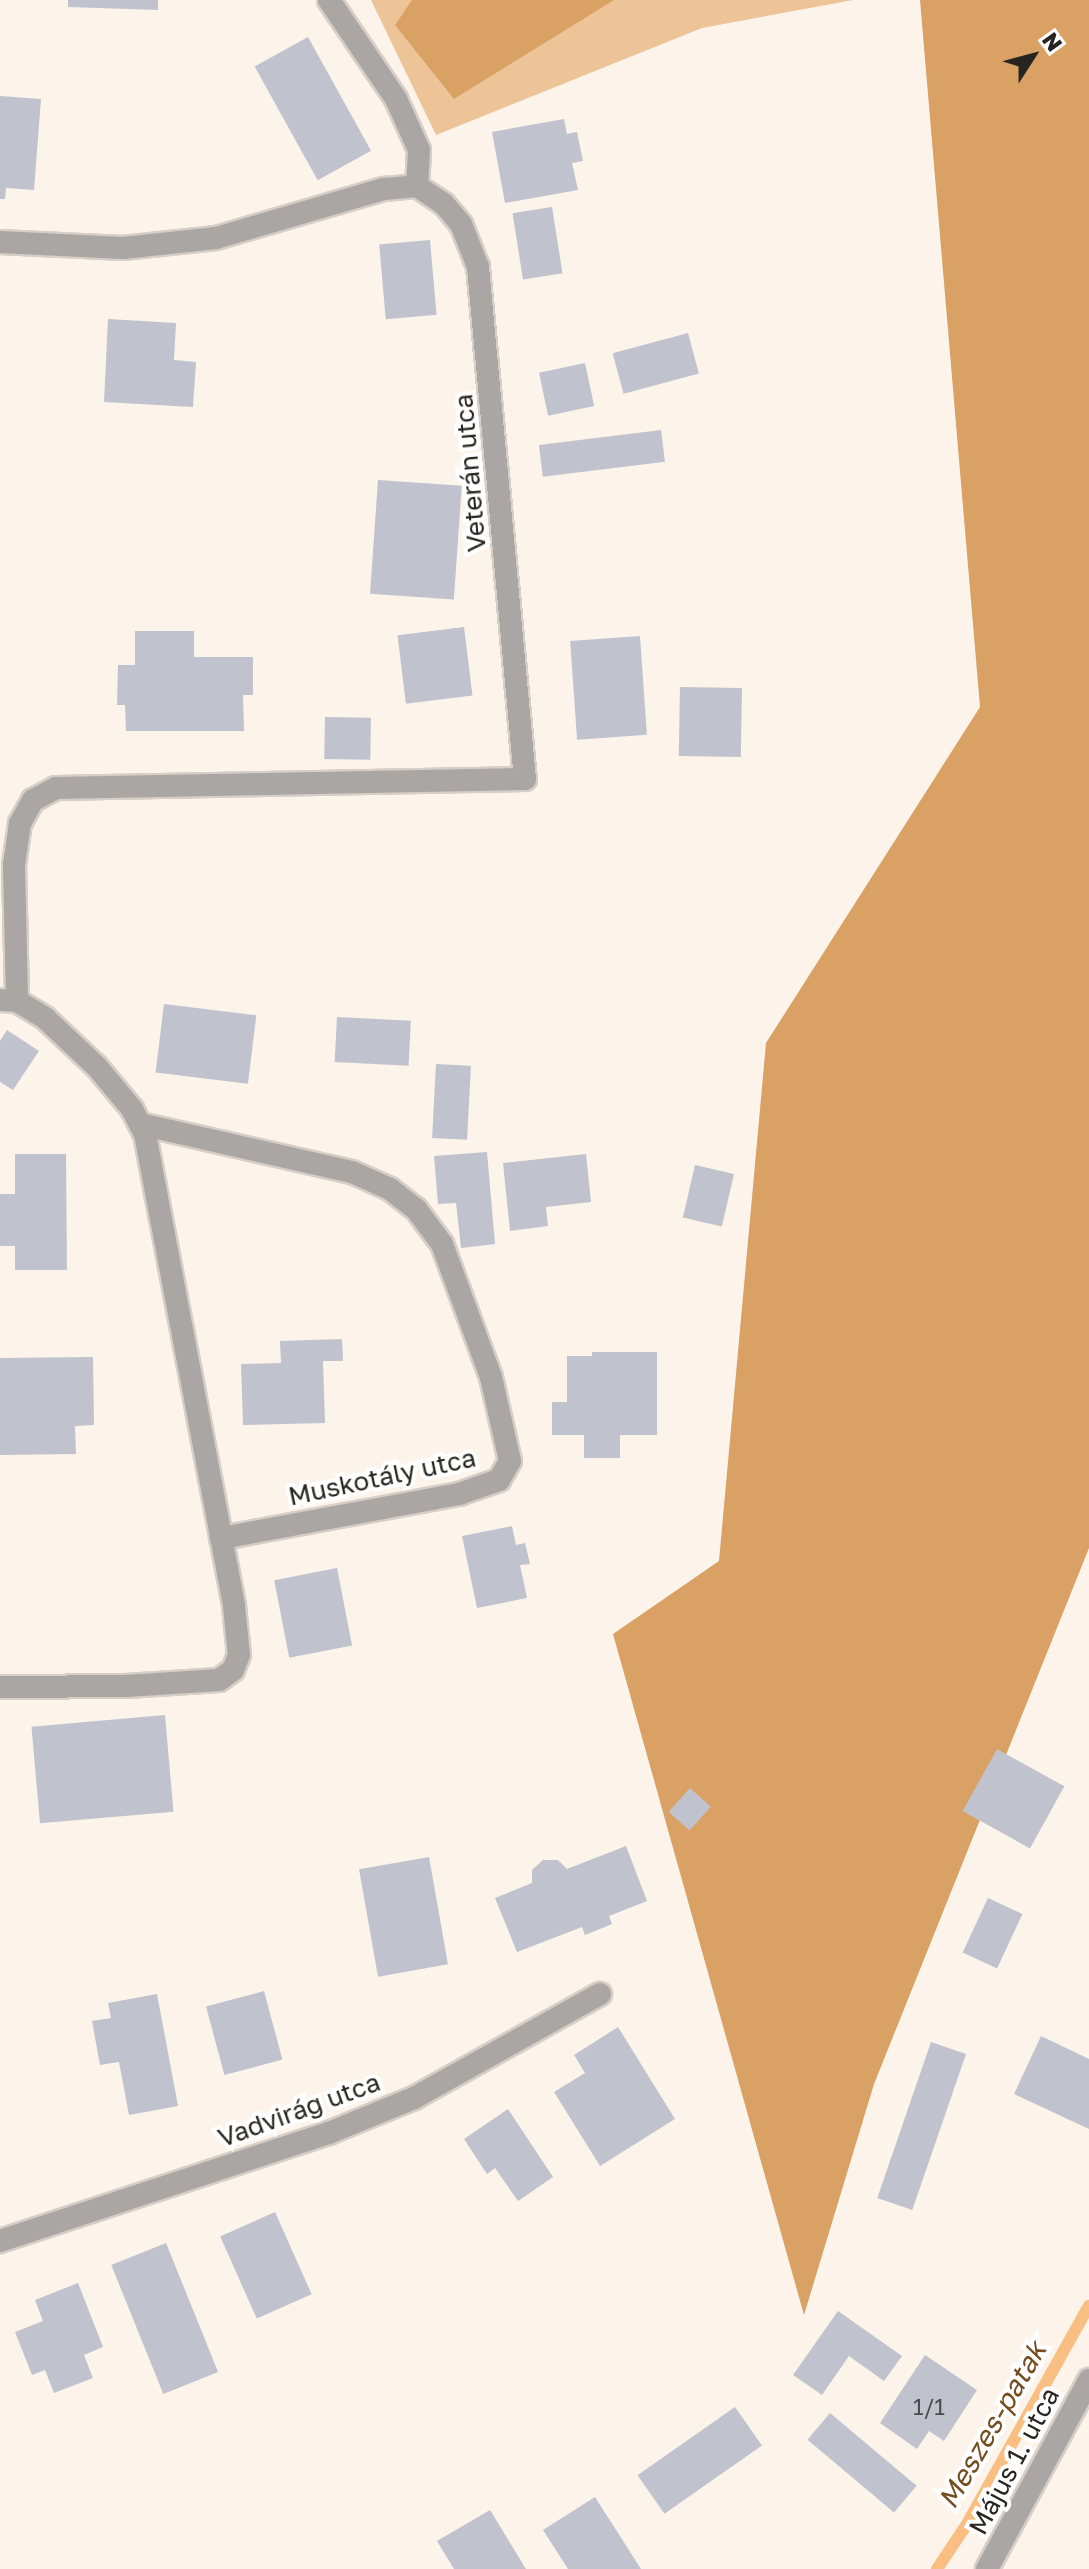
<!DOCTYPE html>
<html>
<head>
<meta charset="utf-8">
<style>
	body { margin:0 }
	#map { position:relative; width:1089px; height:2569px; overflow:hidden; background:#fcf3eb; font-family:"Golos Text",sans-serif }
	div>[style] { position:absolute }
	.green>* { inset:0; background:#edc398 }
	.forest>* { inset:0; background:#daa165 }
	.stream>* { height:12px; margin:-6px; padding:0 6px; transform-origin:6px; border-radius:6px; background:#f9be81 }
	.building>* { inset:0; background:#c0c2cd; transform-origin:0 0 }
	.roads { filter:drop-shadow(2px 0 #d6cec7) drop-shadow(-2px 0 #d6cec7) drop-shadow(0 2px #d6cec7) drop-shadow(0 -2px #d6cec7) }
	.minor>* { height:22px; margin:-11px; padding:0 11px; transform-origin:11px; border-radius:11px; background:#aaa6a3 }
	span { translate:-50% -50%; white-space:nowrap; text-align:center; line-height:1.15; -webkit-text-stroke:8px #fff; paint-order:stroke }
	.number-label { font-size:22px; color:#4d4c4c }
	.number-label span { -webkit-text-stroke-width:0 }
	.street-label { font-size:26px; color:#272421 }
	.water-label { font-size:28px; color:#744d20; font-style:italic }
	.north { position:absolute; left:993px; top:16px; width:80px; height:80px; -webkit-text-stroke:6px #fff; paint-order:stroke; rotate:54deg; font-size:22px; font-weight:700; line-height:32px; text-align:center; color:#272421 }
	.north::after { content:''; display:block; margin:auto; width:28px; height:36px; background:#272421; clip-path:polygon(50% 0,100% 100%,50% 72%,0 100%) }
</style>
</head>
<body>
<div id="map">
	<div class="green">
		<i style="clip-path:polygon(371px 0,853px 0,702px 28px,436px 135px)"></i>
	</div>
	<div class="forest">
		<i style="clip-path:polygon(412px 0,614px 0,454px 99px,395px 25px)"></i>
		<i style="clip-path:polygon(920px 0,1089px 0,1089px 1548px,874px 2084px,804px 2315px,613px 1634px,719px 1561px,766px 1043px,980px 707px)"></i>
	</div>
	<div class="stream">
		<i style="left:937px;top:2569px;width:54px;rotate:-56.3deg"></i>
		<i style="left:967px;top:2524px;width:250px;rotate:-60.8deg"></i>
	</div>
	<div class="building">
		<i style="clip-path:polygon(68px 0,158px 0,158px 10px,68px 7px)"></i>
		<i style="left:308px;top:37px;width:130px;height:61px;rotate:61deg"></i>
		<i style="clip-path:polygon(0 96px,41px 99px,34px 190px,6px 188px,5px 199px,0 199px)"></i>
		<i style="clip-path:polygon(564px 119px,567px 134px,577px 132px,583px 161px,572px 163px,578px 190px,505px 203px,492px 132px)"></i>
		<i style="left:552px;top:207px;width:67px;height:40px;rotate:81deg"></i>
		<i style="left:430px;top:240px;width:75px;height:51px;rotate:85deg"></i>
		<i style="clip-path:polygon(108px 319px,176px 323px,174px 360px,196px 362px,193px 407px,104px 402px)"></i>
		<i style="left:688px;top:333px;width:42px;height:78px;rotate:75deg"></i>
		<i style="left:585px;top:363px;width:44px;height:47px;rotate:78deg"></i>
		<i style="left:661px;top:430px;width:32px;height:123px;rotate:83deg"></i>
		<i style="left:378px;top:480px;width:84px;height:114px;rotate:4deg"></i>
		<i style="left:464px;top:627px;width:69px;height:67px;rotate:83deg"></i>
		<i style="clip-path:polygon(135px 631px,194px 631px,194px 657px,253px 657px,253px 695px,243px 695px,244px 731px,126px 731px,125px 705px,117px 705px,118px 665px,135px 665px)"></i>
		<i style="left:640px;top:636px;width:99px;height:70px;rotate:86deg"></i>
		<i style="left:680px;top:687px;width:62px;height:69px;rotate:1deg"></i>
		<i style="left:325px;top:717px;width:46px;height:42px;rotate:1deg"></i>
		<i style="left:164px;top:1004px;width:93px;height:69px;rotate:7deg"></i>
		<i style="left:337px;top:1017px;width:74px;height:45px;rotate:3deg"></i>
		<i style="clip-path:polygon(7px 1030px,39px 1051px,13px 1090px,0 1082px,0 1041px)"></i>
		<i style="left:436px;top:1064px;width:35px;height:74px;rotate:3deg"></i>
		<i style="clip-path:polygon(487px 1152px,495px 1244px,461px 1248px,456px 1203px,438px 1204px,434px 1156px)"></i>
		<i style="clip-path:polygon(15px 1154px,66px 1154px,67px 1270px,15px 1270px,15px 1246px,0 1246px,0 1194px,15px 1194px)"></i>
		<i style="clip-path:polygon(586px 1154px,591px 1202px,546px 1207px,548px 1226px,510px 1231px,503px 1163px)"></i>
		<i style="left:695px;top:1165px;width:40px;height:54px;rotate:13deg"></i>
		<i style="clip-path:polygon(342px 1339px,343px 1361px,323px 1361px,325px 1423px,243px 1425px,241px 1364px,281px 1363px,280px 1341px)"></i>
		<i style="clip-path:polygon(592px 1352px,657px 1352px,657px 1435px,620px 1435px,620px 1458px,584px 1458px,584px 1435px,552px 1435px,552px 1402px,567px 1402px,567px 1356px,592px 1356px)"></i>
		<i style="clip-path:polygon(93px 1357px,94px 1425px,75px 1426px,76px 1454px,0 1455px,0 1358px)"></i>
		<i style="clip-path:polygon(512px 1526px,516px 1545px,525px 1543px,530px 1564px,520px 1565px,527px 1598px,477px 1608px,462px 1536px)"></i>
		<i style="left:337px;top:1568px;width:79px;height:64px;rotate:79deg"></i>
		<i style="left:165px;top:1715px;width:97px;height:134px;rotate:85deg"></i>
		<i style="left:997px;top:1749px;width:77px;height:71px;rotate:29deg"></i>
		<i style="left:690px;top:1788px;width:28px;height:32px;rotate:42deg"></i>
		<i style="clip-path:polygon(626px 1846px,647px 1901px,609px 1916px,612px 1924px,585px 1935px,582px 1927px,517px 1952px,495px 1898px,532px 1883px,532px 1870px,543px 1860px,558px 1860px,567px 1869px)"></i>
		<i style="left:429px;top:1857px;width:109px;height:71px;rotate:80deg"></i>
		<i style="left:988px;top:1898px;width:38px;height:60px;rotate:25deg"></i>
		<i style="left:264px;top:1991px;width:71px;height:60px;rotate:75deg"></i>
		<i style="clip-path:polygon(157px 1994px,178px 2106px,129px 2115px,119px 2062px,100px 2065px,92px 2021px,111px 2018px,108px 2003px)"></i>
		<i style="clip-path:polygon(618px 2027px,675px 2119px,600px 2166px,554px 2092px,585px 2073px,574px 2055px)"></i>
		<i style="clip-path:polygon(1041px 2036px,1089px 2059px,1089px 2129px,1014px 2094px)"></i>
		<i style="left:931px;top:2042px;width:37px;height:165px;rotate:19deg"></i>
		<i style="clip-path:polygon(508px 2109px,553px 2177px,518px 2201px,495px 2168px,487px 2174px,464px 2139px)"></i>
		<i style="left:275px;top:2212px;width:90px;height:60px;rotate:66deg"></i>
		<i style="left:166px;top:2243px;width:139px;height:59px;rotate:68deg"></i>
		<i style="clip-path:polygon(78px 2283px,103px 2347px,84px 2355px,93px 2378px,54px 2393px,45px 2370px,32px 2375px,15px 2332px,43px 2321px,35px 2300px)"></i>
		<i style="clip-path:polygon(838px 2311px,902px 2356px,884px 2381px,849px 2356px,822px 2395px,793px 2375px)"></i>
		<i style="clip-path:polygon(925px 2355px,977px 2390px,944px 2441px,929px 2431px,917px 2449px,880px 2423px)"></i>
		<i style="left:735px;top:2407px;width:47px;height:119px;rotate:55deg"></i>
		<i style="left:830px;top:2413px;width:113px;height:35px;rotate:40deg"></i>
		<i style="clip-path:polygon(595px 2497px,641px 2569px,568px 2569px,543px 2530px)"></i>
		<i style="clip-path:polygon(490px 2510px,526px 2569px,454px 2569px,437px 2541px)"></i>
	</div>
	<div class="roads">
		<div class="minor">
			<i style="left:329px;top:0;width:120px;rotate:55.9deg"></i>
			<i style="left:396px;top:99px;width:56px;rotate:65.7deg"></i>
			<i style="left:419px;top:150px;width:36px;rotate:93deg"></i>
			<i style="left:0;top:242px;width:123px;rotate:2.8deg"></i>
			<i style="left:123px;top:248px;width:94px;rotate:-6.1deg"></i>
			<i style="left:216px;top:238px;width:175px;rotate:-16.3deg"></i>
			<i style="left:384px;top:189px;width:33px;rotate:-5deg"></i>
			<i style="left:417px;top:186px;width:32px;rotate:34deg"></i>
			<i style="left:444px;top:204px;width:26px;rotate:50deg"></i>
			<i style="left:461px;top:224px;width:46px;rotate:68.4deg"></i>
			<i style="left:478px;top:267px;width:514px;rotate:84.76deg"></i>
			<i style="left:525px;top:779px;width:469px;rotate:178.9deg"></i>
			<i style="left:56px;top:788px;width:26px;rotate:152deg"></i>
			<i style="left:33px;top:800px;width:26px;rotate:119deg"></i>
			<i style="left:20px;top:823px;width:42px;rotate:98.1deg"></i>
			<i style="left:14px;top:865px;width:136px;rotate:88.7deg"></i>
			<i style="left:0;top:1000px;width:17px;rotate:3deg"></i>
			<i style="left:17px;top:1001px;width:33px;rotate:31deg"></i>
			<i style="left:45px;top:1018px;width:71px;rotate:43.3deg"></i>
			<i style="left:97px;top:1067px;width:55px;rotate:50.2deg"></i>
			<i style="left:132px;top:1109px;width:28px;rotate:63deg"></i>
			<i style="left:145px;top:1134px;width:480px;rotate:79.3deg"></i>
			<i style="left:234px;top:1606px;width:49px;rotate:84.2deg"></i>
			<i style="left:239px;top:1655px;width:16px;rotate:112deg"></i>
			<i style="left:233px;top:1670px;width:17px;rotate:144deg"></i>
			<i style="left:219px;top:1680px;width:93px;rotate:176.3deg"></i>
			<i style="left:126px;top:1686px;width:126px;rotate:179.5deg"></i>
			<i style="left:140px;top:1124px;width:217px;rotate:12.8deg"></i>
			<i style="left:352px;top:1172px;width:42px;rotate:24.1deg"></i>
			<i style="left:390px;top:1189px;width:33px;rotate:38deg"></i>
			<i style="left:416px;top:1209px;width:44px;rotate:53.4deg"></i>
			<i style="left:442px;top:1244px;width:142px;rotate:69.8deg"></i>
			<i style="left:491px;top:1377px;width:86px;rotate:77.3deg"></i>
			<i style="left:510px;top:1461px;width:22px;rotate:120deg"></i>
			<i style="left:499px;top:1480px;width:42px;rotate:160.7deg"></i>
			<i style="left:459px;top:1494px;width:242px;rotate:169.5deg"></i>
			<i style="left:0;top:2241px;width:346px;rotate:-18.2deg"></i>
			<i style="left:329px;top:2133px;width:92px;rotate:-22.4deg"></i>
			<i style="left:414px;top:2098px;width:213px;rotate:-29.2deg"></i>
			<i style="left:987px;top:2569px;width:215px;rotate:-61.6deg"></i>
		</div>
	</div>
	<div class="number-label">
		<span style="left:929px;top:2407px">1/1</span>
	</div>
	<div class="street-label">
		<span style="left:470px;top:473px;rotate:-95deg">Veterán utca</span>
		<span style="left:382px;top:1477px;rotate:-12deg">Muskotály utca</span>
		<span style="left:299px;top:2110px;rotate:-20deg">Vadvirág utca</span>
		<span style="left:1014px;top:2461px;rotate:-62deg">Május 1. utca</span>
	</div>
	<div class="water-label">
		<span style="left:992px;top:2425px;rotate:-60deg">Meszes-patak</span>
	</div>
	<div class="north">N</div>
</div>
</body>
</html>
